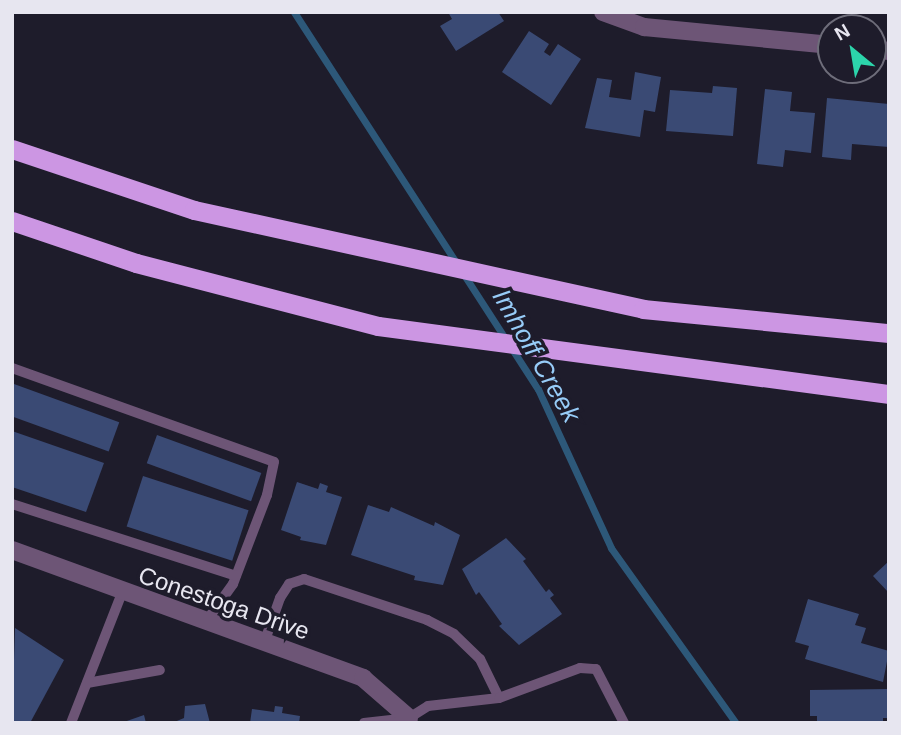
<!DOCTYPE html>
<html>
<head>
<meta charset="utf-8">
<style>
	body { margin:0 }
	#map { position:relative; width:901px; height:735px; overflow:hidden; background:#1e1c2b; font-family:Arial,sans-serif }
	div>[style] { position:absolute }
	.stream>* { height:7px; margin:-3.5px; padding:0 3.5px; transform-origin:3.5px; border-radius:3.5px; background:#2d5879 }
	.building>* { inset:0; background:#3a4a74; transform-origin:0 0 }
	.service>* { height:10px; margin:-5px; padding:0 5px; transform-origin:5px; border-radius:5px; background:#6d5576 }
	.minor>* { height:18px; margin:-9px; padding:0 9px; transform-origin:9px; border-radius:9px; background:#6d5576 }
	.trunk>* { height:19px; margin:-9.5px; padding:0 9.5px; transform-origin:9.5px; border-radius:9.5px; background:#cc96e3 }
	span { translate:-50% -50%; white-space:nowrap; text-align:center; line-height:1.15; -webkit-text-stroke:7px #1e1c2b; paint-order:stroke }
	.street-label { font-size:24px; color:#e7e6f0 }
	.water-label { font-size:26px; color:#97ccf8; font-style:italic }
	.frame { position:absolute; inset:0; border:14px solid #e7e6f0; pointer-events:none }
	.north { position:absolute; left:817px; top:14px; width:70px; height:70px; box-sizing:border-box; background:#1e1c2b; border:2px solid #6e6d7a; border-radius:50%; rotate:330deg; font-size:19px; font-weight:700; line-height:28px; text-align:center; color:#e7e6f0 }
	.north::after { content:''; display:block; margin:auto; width:24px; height:32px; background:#2cd5ab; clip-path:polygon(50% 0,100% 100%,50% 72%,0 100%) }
</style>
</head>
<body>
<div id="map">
	<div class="stream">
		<i style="left:294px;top:12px;width:449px;rotate:57.1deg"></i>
		<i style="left:538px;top:389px;width:175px;rotate:65.3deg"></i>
		<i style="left:611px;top:548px;width:215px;rotate:54.5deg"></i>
	</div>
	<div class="building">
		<i style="clip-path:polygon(448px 12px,498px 12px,504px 21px,456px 51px,440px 26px,452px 19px)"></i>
		<i style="clip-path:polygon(529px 31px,549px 44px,544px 52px,550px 56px,558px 44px,581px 59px,551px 105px,502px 72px)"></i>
		<i style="clip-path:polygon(635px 72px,661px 77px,655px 112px,644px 110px,640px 137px,585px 128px,597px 78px,612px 80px,609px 97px,631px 100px)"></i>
		<i style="clip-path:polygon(713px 86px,737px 88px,733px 136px,666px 131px,670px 90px,712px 93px)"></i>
		<i style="clip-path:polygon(765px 89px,792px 92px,790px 111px,815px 113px,811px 153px,785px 150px,783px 167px,757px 164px)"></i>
		<i style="clip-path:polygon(827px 98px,889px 104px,889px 147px,852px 144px,851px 160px,822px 157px)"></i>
		<i style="left:14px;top:384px;width:112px;height:31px;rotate:20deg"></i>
		<i style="clip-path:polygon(12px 431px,104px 463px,86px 512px,12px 487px)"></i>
		<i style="left:157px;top:435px;width:111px;height:30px;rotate:20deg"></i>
		<i style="left:143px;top:476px;width:111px;height:53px;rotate:18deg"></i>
		<i style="clip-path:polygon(297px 482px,318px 489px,320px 483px,328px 486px,326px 492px,342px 497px,326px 545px,300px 540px,301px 537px,281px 530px)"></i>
		<i style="clip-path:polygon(368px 505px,389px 512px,391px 507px,434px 526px,435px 522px,460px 535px,443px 585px,414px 580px,415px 576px,351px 555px)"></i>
		<i style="clip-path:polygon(506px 538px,526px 559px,523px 561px,546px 592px,549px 589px,554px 595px,550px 598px,562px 614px,519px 645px,499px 626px,502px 624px,479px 592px,476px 595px,462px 569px)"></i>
		<i style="clip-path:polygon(889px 561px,889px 593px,873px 576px)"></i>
		<i style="clip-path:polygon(808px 599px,859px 614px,855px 625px,866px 628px,861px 643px,889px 651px,883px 682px,805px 659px,809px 646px,795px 642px)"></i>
		<i style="clip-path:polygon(15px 628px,64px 660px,30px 723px,12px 723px)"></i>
		<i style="clip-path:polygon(889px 689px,889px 718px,883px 718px,883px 723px,817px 723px,817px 716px,810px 716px,810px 690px)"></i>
		<i style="clip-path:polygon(205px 704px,210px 723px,172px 723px,184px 718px,185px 706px)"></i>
		<i style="clip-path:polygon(275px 706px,283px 707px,282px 713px,300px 716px,299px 723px,250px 723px,252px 709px,274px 712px)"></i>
		<i style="clip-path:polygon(144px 715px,146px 723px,124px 723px,124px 722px)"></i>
	</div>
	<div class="service">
		<i style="left:12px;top:368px;width:278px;rotate:19.7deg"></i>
		<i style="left:274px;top:462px;width:34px;rotate:102deg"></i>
		<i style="left:267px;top:495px;width:95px;rotate:110.9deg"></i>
		<i style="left:233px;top:584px;width:48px;rotate:125.7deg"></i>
		<i style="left:12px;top:504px;width:235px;rotate:17.8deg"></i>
		<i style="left:264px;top:643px;width:48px;rotate:-70.4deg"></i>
		<i style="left:280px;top:598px;width:17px;rotate:-57deg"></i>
		<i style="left:289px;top:584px;width:16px;rotate:-18deg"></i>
		<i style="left:304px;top:579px;width:130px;rotate:18.4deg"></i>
		<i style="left:427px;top:620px;width:30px;rotate:27deg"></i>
		<i style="left:454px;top:634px;width:36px;rotate:44deg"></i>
		<i style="left:480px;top:659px;width:43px;rotate:64deg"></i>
		<i style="left:87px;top:683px;width:74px;rotate:-10.1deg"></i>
		<i style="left:71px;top:723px;width:140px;rotate:-68.6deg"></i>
		<i style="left:364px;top:723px;width:45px;rotate:-6.3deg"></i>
		<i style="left:409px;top:718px;width:22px;rotate:-32deg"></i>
		<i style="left:428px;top:706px;width:71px;rotate:-6.4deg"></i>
		<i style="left:499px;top:698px;width:86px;rotate:-20.3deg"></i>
		<i style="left:580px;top:668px;width:16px;rotate:4deg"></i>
		<i style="left:596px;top:669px;width:61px;rotate:62.6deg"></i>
	</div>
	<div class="minor">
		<i style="left:603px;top:12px;width:44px;rotate:20.1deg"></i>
		<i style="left:644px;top:27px;width:188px;rotate:5.5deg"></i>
		<i style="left:873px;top:49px;width:16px;rotate:7deg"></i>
		<i style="left:12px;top:550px;width:374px;rotate:20deg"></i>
		<i style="left:363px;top:678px;width:61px;rotate:41deg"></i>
	</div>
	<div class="trunk">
		<i style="left:12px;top:149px;width:192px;rotate:18.5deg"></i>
		<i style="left:194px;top:210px;width:460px;rotate:12.4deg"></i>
		<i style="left:643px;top:309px;width:247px;rotate:5.6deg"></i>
		<i style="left:12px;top:221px;width:131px;rotate:18.7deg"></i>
		<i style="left:136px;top:263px;width:250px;rotate:14.6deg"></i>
		<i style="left:378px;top:326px;width:516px;rotate:7.58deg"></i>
	</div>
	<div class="street-label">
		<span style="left:224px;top:603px;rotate:19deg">Conestoga Drive</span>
	</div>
	<div class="water-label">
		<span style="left:536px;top:356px;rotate:60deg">Imhoff Creek</span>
	</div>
	<div class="frame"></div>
	<div class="north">N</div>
</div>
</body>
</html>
